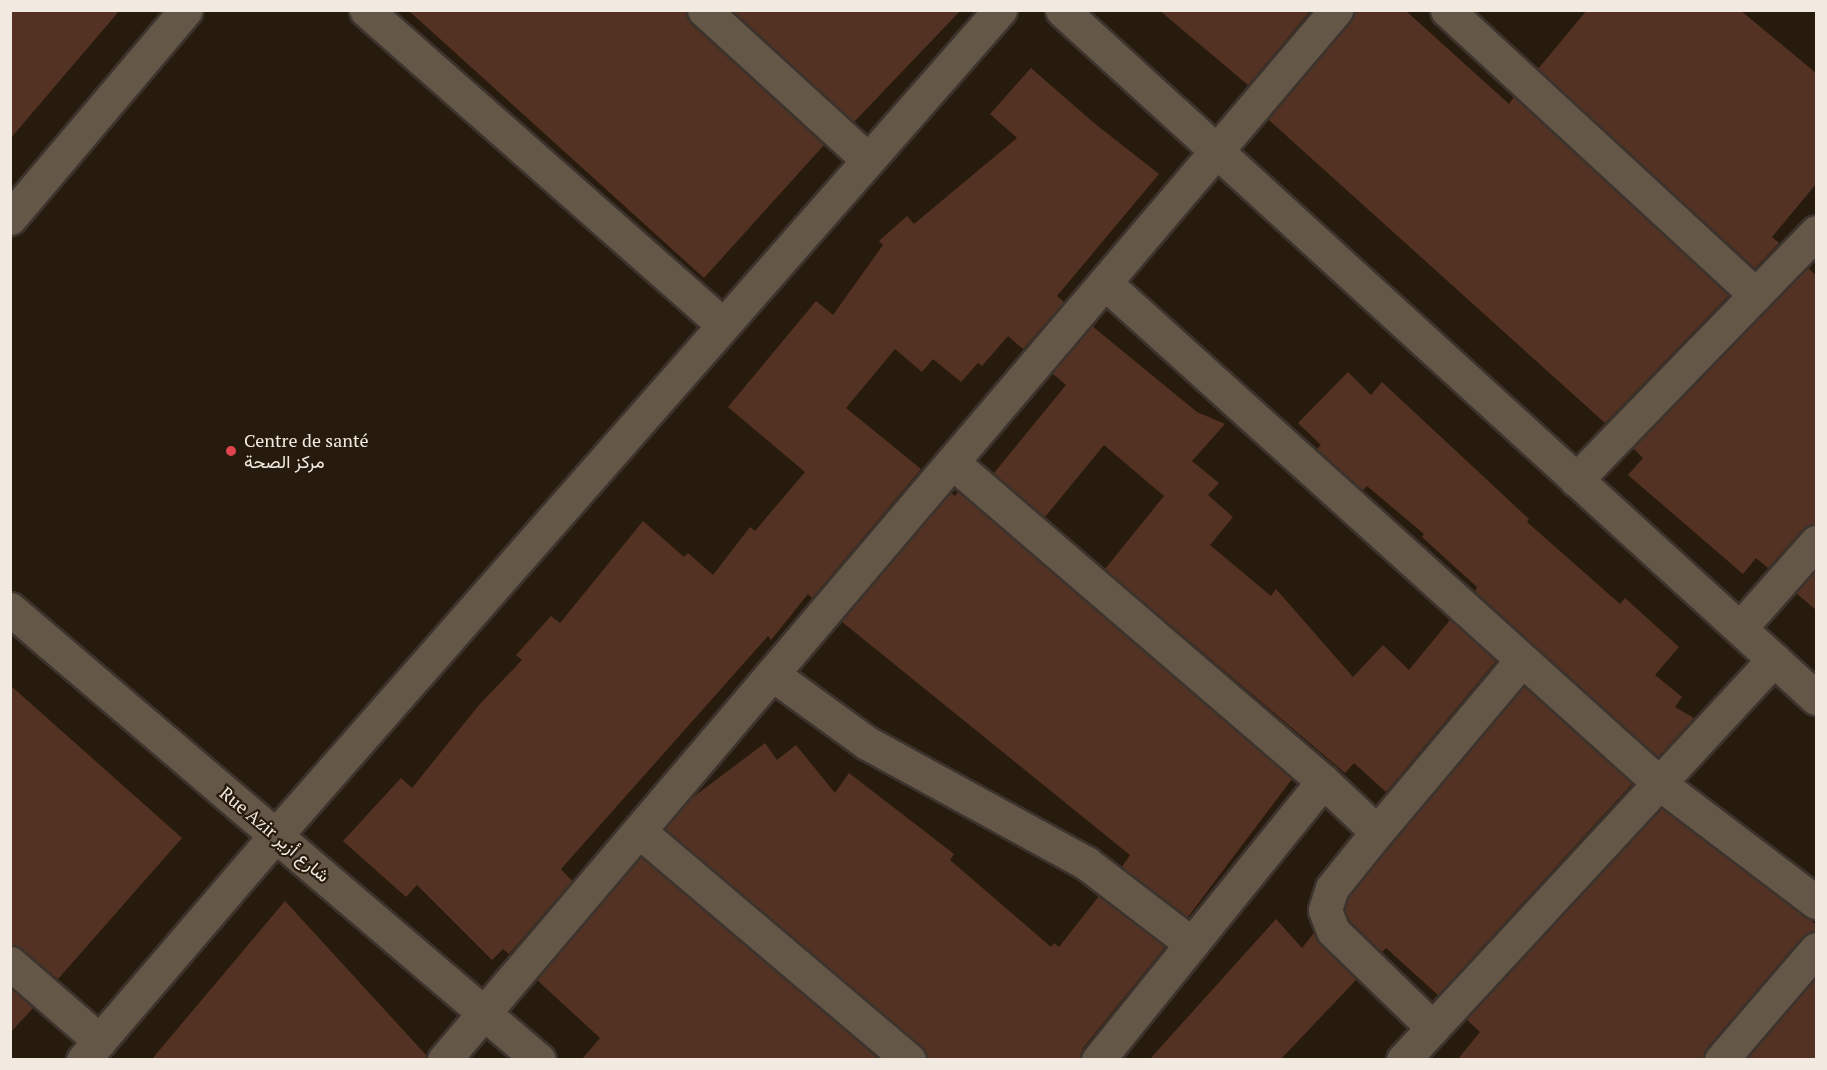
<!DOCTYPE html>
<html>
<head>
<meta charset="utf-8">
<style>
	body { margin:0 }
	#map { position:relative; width:1827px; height:1070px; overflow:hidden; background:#271b0d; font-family:"PT Serif",Vazirmatn,serif }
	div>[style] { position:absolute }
	.building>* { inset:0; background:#543223 }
	.roads { filter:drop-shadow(2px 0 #3c332d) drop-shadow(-2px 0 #3c332d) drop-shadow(0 2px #3c332d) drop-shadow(0 -2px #3c332d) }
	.minor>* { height:33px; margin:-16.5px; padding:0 16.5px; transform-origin:16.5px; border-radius:16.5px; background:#655747 }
	.dots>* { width:16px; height:16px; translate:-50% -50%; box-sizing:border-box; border:3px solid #271b0d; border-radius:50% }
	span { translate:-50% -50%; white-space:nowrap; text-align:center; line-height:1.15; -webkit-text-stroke:4.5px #271b0d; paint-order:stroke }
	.poi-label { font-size:18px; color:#f2e9e0 }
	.left { translate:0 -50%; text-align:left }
	.street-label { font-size:18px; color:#f2e9e0 }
	.frame { position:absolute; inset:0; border:12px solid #f2e9e0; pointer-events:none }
</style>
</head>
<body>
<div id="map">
	<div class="building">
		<i style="clip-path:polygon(10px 10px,120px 10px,10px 139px)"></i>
		<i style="clip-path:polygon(408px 10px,686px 10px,691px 24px,824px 145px,704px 278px)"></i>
		<i style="clip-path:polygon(732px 10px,961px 10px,854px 122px)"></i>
		<i style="clip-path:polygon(1159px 10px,1311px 10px,1248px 85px)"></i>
		<i style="clip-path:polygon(1354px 10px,1405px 10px,1509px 104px,1514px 97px,1729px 295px,1605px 423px,1269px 120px,1350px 22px)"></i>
		<i style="clip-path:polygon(1587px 10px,1740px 10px,1816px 73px,1816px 184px,1772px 237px,1779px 243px,1755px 268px,1538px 69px)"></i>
		<i style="clip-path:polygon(1031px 68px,1094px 123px,1159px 174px,1057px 296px,1064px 302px,1023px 349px,1008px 336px,982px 366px,978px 363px,961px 382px,933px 359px,922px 372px,895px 349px,846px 408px,921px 469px,812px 598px,808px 594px,771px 640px,768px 636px,561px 869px,572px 881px,509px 954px,503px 949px,492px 960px,417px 885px,406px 897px,343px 841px,401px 778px,412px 788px,479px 705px,522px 660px,516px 655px,551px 616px,560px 623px,643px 521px,684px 557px,688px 553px,713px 575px,750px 527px,755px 531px,805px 472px,728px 407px,816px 301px,833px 315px,883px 245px,879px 241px,907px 216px,914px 224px,1017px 138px,990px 114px)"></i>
		<i style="clip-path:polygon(1808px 268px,1816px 275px,1816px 524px,1802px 530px,1768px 568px,1756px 558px,1743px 574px,1628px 475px,1643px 458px,1633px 448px)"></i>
		<i style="clip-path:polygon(1092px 326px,1197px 412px,1225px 424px,1192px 461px,1219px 483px,1208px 495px,1233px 517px,1210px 545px,1271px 596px,1276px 589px,1353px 677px,1383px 645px,1409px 670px,1450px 620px,1496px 661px,1386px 792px,1354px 763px,1345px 773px,1105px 569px,1164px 496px,1104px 445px,1045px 517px,994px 473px,1066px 385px,1052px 373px)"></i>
		<i style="clip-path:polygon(1348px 372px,1371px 395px,1382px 382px,1529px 519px,1527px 522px,1620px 604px,1625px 598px,1679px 647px,1655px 675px,1682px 697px,1675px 707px,1694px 718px,1658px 757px,1475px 591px,1477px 587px,1422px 537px,1424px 534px,1367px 486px,1363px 490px,1317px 449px,1321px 445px,1298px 423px)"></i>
		<i style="clip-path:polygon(958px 492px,1292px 779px,1188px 917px,1122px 867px,1130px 855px,841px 621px,951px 493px,955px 496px)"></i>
		<i style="clip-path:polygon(1816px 570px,1816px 610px,1796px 593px)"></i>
		<i style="clip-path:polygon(10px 685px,182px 838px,58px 979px,22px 949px,10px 945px)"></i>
		<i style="clip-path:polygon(1524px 687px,1632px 784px,1438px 995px,1386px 948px,1382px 952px,1349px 920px,1345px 909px,1349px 897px,1389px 847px)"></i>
		<i style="clip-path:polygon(765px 743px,777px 760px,796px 745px,835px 793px,849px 773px,954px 854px,950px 860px,1051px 947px,1054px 943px,1059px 947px,1099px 896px,1165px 947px,1083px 1048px,1080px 1059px,927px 1059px,921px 1046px,665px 829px,692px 798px)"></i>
		<i style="clip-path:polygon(1661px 808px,1810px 919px,1816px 925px,1816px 931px,1802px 937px,1707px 1048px,1703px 1059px,1458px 1059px,1480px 1032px,1466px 1019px)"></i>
		<i style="clip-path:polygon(641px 857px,879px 1059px,582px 1059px,600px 1038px,537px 980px)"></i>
		<i style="clip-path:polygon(285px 901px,426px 1055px,426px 1059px,152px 1059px)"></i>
		<i style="clip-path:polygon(1276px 919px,1302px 948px,1314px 933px,1320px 944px,1356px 980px,1281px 1059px,1150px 1059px)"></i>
		<i style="clip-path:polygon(1816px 977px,1816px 1059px,1746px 1059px)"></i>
		<i style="clip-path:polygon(10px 988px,33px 1008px,10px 1033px)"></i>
	</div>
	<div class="roads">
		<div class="minor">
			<i style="left:366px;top:10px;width:476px;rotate:41.4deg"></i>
			<i style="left:704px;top:10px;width:222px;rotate:42.4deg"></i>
			<i style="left:1062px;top:10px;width:1021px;rotate:42.38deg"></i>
			<i style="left:1447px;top:10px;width:420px;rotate:42.7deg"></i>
			<i style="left:10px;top:218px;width:272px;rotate:-49.8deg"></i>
			<i style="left:1105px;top:283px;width:746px;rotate:42.07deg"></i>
			<i style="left:1659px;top:783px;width:197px;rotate:37.2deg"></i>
			<i style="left:952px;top:462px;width:489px;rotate:40.7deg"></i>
			<i style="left:1323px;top:781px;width:74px;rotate:43.4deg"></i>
			<i style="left:1377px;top:832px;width:225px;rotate:-49.9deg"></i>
			<i style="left:1576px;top:480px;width:345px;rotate:-45.9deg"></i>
			<i style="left:10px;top:609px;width:695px;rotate:40.45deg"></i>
			<i style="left:1740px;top:628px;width:115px;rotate:-48.5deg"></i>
			<i style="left:772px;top:674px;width:117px;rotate:36deg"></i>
			<i style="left:867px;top:743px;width:250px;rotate:28.7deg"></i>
			<i style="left:1086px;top:863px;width:133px;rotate:37.4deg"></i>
			<i style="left:639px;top:831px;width:354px;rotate:40.3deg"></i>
			<i style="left:1377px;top:832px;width:72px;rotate:128.8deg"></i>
			<i style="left:1332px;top:888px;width:23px;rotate:108deg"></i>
			<i style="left:1325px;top:910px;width:22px;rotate:69deg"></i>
			<i style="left:1333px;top:931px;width:139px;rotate:44.1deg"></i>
			<i style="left:10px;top:963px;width:119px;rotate:40.9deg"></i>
			<i style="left:83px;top:1060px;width:296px;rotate:-49.4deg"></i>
			<i style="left:276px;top:835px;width:1098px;rotate:-48.73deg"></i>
			<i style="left:444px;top:1060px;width:1378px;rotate:-49.65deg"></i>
			<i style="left:1098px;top:1060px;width:358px;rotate:-51.1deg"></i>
			<i style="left:1403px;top:1060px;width:546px;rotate:-47.23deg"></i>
			<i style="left:1721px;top:1060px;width:146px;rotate:-49.4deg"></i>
		</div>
	</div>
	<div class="dots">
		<i style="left:231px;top:451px;background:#e0444e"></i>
	</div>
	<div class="poi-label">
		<span class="left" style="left:244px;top:451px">Centre de santé<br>مركز الصحة</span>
	</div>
	<div class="street-label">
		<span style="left:275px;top:834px;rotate:40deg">Rue Azir شارع أزير</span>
	</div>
	<div class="frame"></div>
</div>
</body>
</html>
